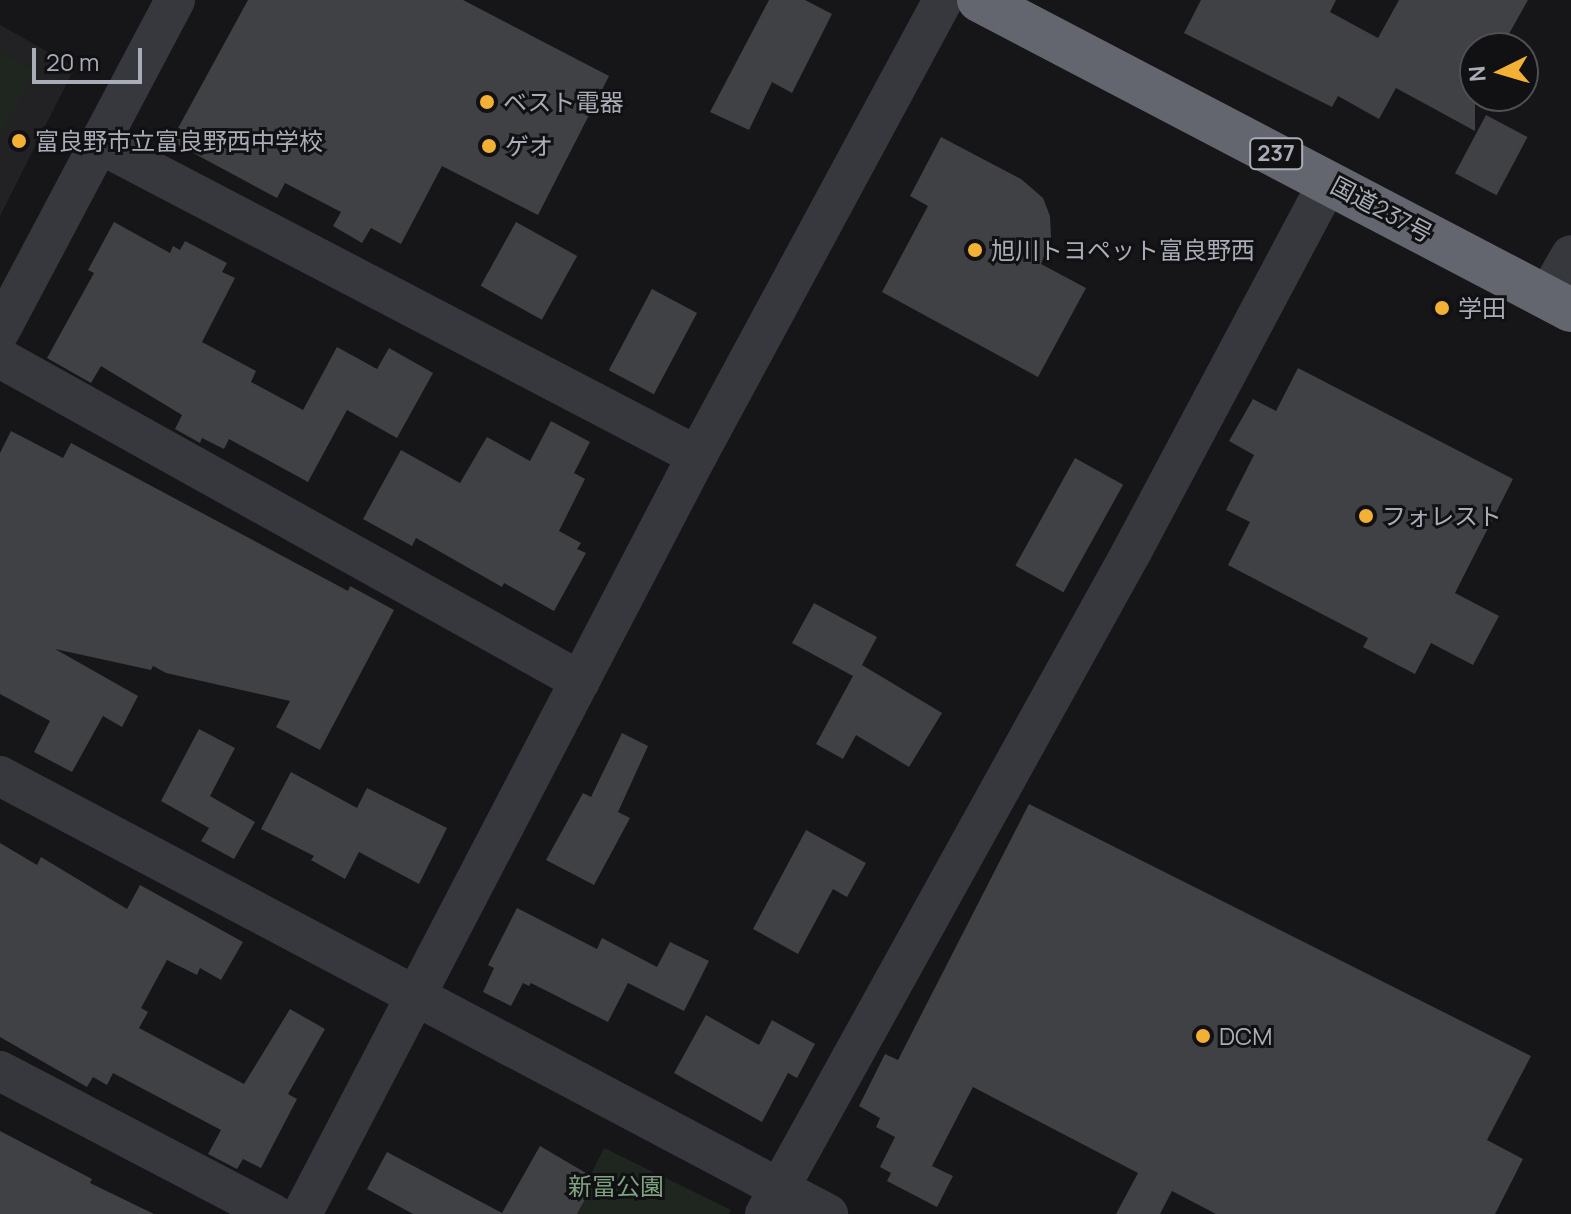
<!DOCTYPE html>
<html>
<head>
<meta charset="utf-8">
<style>
	body { margin:0 }
	#map { position:relative; width:1571px; height:1214px; overflow:hidden; background:#161618; font-family:Manrope,"Noto Sans JP",sans-serif }
	div>[style] { position:absolute }
	.built>* { inset:0; background:#222225 }
	.green>* { inset:0; background:#1e261f }
	.building>* { inset:0; background:#404145; transform-origin:0 0 }
	.minor>* { height:40px; margin:-20px; padding:0 20px; transform-origin:20px; border-radius:20px; background:#37383d }
	.highway>* { height:44px; margin:-22px; padding:0 22px; transform-origin:22px; border-radius:22px; background:#63666e }
	.dots>* { width:22px; height:22px; translate:-50% -50%; box-sizing:border-box; border:4px solid #111113; border-radius:50% }
	span { translate:-50% -50%; white-space:nowrap; text-align:center; line-height:1.15; -webkit-text-stroke:6px #111113; paint-order:stroke }
	.shield-label span { padding:2px 6px; background:#111113; border:2px solid; border-radius:6px; -webkit-text-stroke-width:0 }
	.shield-label { font-size:22px; color:#a8adb8; font-weight:700 }
	.poi-label { font-size:24px; color:#a8adb8 }
	.left { translate:0 -50%; text-align:left }
	.street-label { font-size:24px; color:#a8adb8 }
	.park-label { font-size:24px; color:#7fa381 }
	.north { position:absolute; left:1459px; top:32px; width:80px; height:80px; box-sizing:border-box; background:#111113; border:2px solid #4d4f55; border-radius:50%; rotate:265deg; font-size:22px; font-weight:700; line-height:32px; text-align:center; color:#a8adb8 }
	.north::after { content:''; display:block; margin:auto; width:28px; height:36px; background:#f2b134; clip-path:polygon(50% 0,100% 100%,50% 72%,0 100%) }
	.scale { position:absolute; left:32px; top:48px; width:110px; height:36px; box-sizing:border-box; border:4px solid #a8adb8; border-top:0; padding-left:10px; font-size:24px; line-height:28px; white-space:nowrap; color:#a8adb8; -webkit-text-stroke:6px #111113; paint-order:stroke }
</style>
</head>
<body>
<div id="map">
	<div class="built">
		<i style="clip-path:polygon(0 25px,75px 67px,0 216px)"></i>
	</div>
	<div class="green">
		<i style="clip-path:polygon(0 51px,35px 71px,0 136px)"></i>
		<i style="clip-path:polygon(604px 1148px,731px 1210px,729px 1214px,571px 1214px)"></i>
	</div>
	<div class="building">
		<i style="clip-path:polygon(248px 0,463px 0,609px 76px,538px 215px,442px 166px,401px 244px,371px 228px,362px 243px,333px 226px,341px 212px,285px 183px,277px 198px,171px 141px)"></i>
		<i style="clip-path:polygon(769px 0,805px 0,832px 14px,792px 93px,772px 82px,749px 130px,710px 112px)"></i>
		<i style="clip-path:polygon(1201px 0,1336px 0,1330px 12px,1378px 38px,1399px 0,1528px 0,1501px 48px,1475px 48px,1475px 131px,1396px 88px,1379px 119px,1338px 96px,1332px 107px,1184px 33px)"></i>
		<i style="left:1486px;top:115px;width:47px;height:66px;rotate:28deg"></i>
		<i style="clip-path:polygon(941px 137px,1021px 179px,1043px 198px,1050px 216px,1051px 237px,1041px 264px,1086px 288px,1038px 377px,882px 292px,928px 206px,910px 196px)"></i>
		<i style="clip-path:polygon(114px 222px,170px 253px,173px 246px,180px 250px,185px 241px,227px 263px,222px 272px,235px 278px,202px 342px,256px 371px,251px 382px,303px 410px,337px 347px,377px 369px,389px 348px,433px 373px,397px 438px,347px 410px,308px 482px,229px 439px,224px 449px,202px 438px,200px 443px,175px 429px,182px 415px,101px 366px,91px 383px,47px 358px,94px 273px,88px 270px)"></i>
		<i style="left:516px;top:222px;width:70px;height:73px;rotate:29deg"></i>
		<i style="left:652px;top:289px;width:51px;height:92px;rotate:28deg"></i>
		<i style="clip-path:polygon(1298px 368px,1513px 479px,1455px 593px,1499px 616px,1473px 665px,1431px 643px,1415px 674px,1363px 647px,1368px 638px,1228px 565px,1250px 522px,1226px 510px,1254px 455px,1229px 441px,1253px 399px,1276px 411px)"></i>
		<i style="clip-path:polygon(551px 421px,590px 442px,574px 473px,585px 479px,559px 531px,581px 543px,577px 549px,586px 553px,554px 611px,504px 583px,502px 587px,416px 538px,412px 546px,363px 519px,401px 450px,460px 483px,487px 437px,530px 461px)"></i>
		<i style="clip-path:polygon(11px 431px,63px 458px,71px 443px,348px 591px,350px 586px,394px 610px,320px 750px,276px 727px,290px 701px,166px 673px,153px 666px,151px 670px,55px 649px,138px 696px,122px 727px,103px 716px,72px 772px,34px 752px,50px 721px,0 694px,0 453px)"></i>
		<i style="left:1075px;top:458px;width:55px;height:123px;rotate:29deg"></i>
		<i style="clip-path:polygon(814px 603px,877px 637px,862px 665px,942px 713px,909px 767px,856px 735px,843px 759px,816px 744px,853px 676px,792px 643px)"></i>
		<i style="clip-path:polygon(199px 729px,235px 748px,210px 796px,255px 822px,234px 859px,201px 841px,209px 828px,161px 801px)"></i>
		<i style="clip-path:polygon(622px 733px,648px 746px,618px 812px,630px 818px,594px 885px,546px 860px,583px 793px,591px 797px)"></i>
		<i style="clip-path:polygon(291px 772px,357px 808px,367px 788px,447px 828px,419px 884px,359px 852px,345px 879px,311px 860px,314px 856px,261px 829px)"></i>
		<i style="clip-path:polygon(1029px 804px,1531px 1056px,1487px 1140px,1523px 1159px,1495px 1214px,1216px 1214px,1172px 1191px,1160px 1214px,1116px 1214px,1138px 1173px,973px 1087px,932px 1166px,953px 1176px,937px 1207px,887px 1181px,891px 1173px,880px 1167px,895px 1137px,876px 1127px,880px 1118px,859px 1106px,885px 1054px,898px 1060px)"></i>
		<i style="clip-path:polygon(806px 830px,866px 863px,847px 897px,833px 889px,798px 954px,753px 929px)"></i>
		<i style="clip-path:polygon(0 843px,37px 865px,41px 857px,127px 909px,140px 885px,243px 942px,221px 980px,200px 968px,197px 975px,167px 960px,141px 1008px,148px 1012px,139px 1028px,244px 1084px,290px 1009px,325px 1029px,288px 1094px,297px 1099px,261px 1168px,243px 1159px,237px 1169px,208px 1154px,221px 1130px,113px 1073px,107px 1085px,93px 1077px,87px 1087px,0 1037px)"></i>
		<i style="clip-path:polygon(517px 908px,597px 949px,602px 938px,657px 967px,670px 942px,709px 961px,684px 1011px,628px 983px,608px 1022px,531px 983px,529px 986px,523px 983px,511px 1006px,483px 992px,494px 968px,488px 965px)"></i>
		<i style="clip-path:polygon(706px 1015px,759px 1045px,772px 1020px,815px 1044px,797px 1078px,788px 1073px,762px 1122px,674px 1073px)"></i>
		<i style="clip-path:polygon(0 1131px,92px 1179px,90px 1183px,154px 1214px,0 1214px)"></i>
		<i style="clip-path:polygon(540px 1146px,596px 1179px,577px 1214px,413px 1214px,367px 1189px,387px 1152px,502px 1213px)"></i>
	</div>
	<div class="minor">
		<i style="left:98px;top:143px;width:676px;rotate:27.59deg"></i>
		<i style="left:1547px;top:297px;width:48px;rotate:-60.3deg"></i>
		<i style="left:0;top:331px;width:374px;rotate:-62.1deg"></i>
		<i style="left:0;top:358px;width:664px;rotate:29.11deg"></i>
		<i style="left:0;top:776px;width:937px;rotate:27.88deg"></i>
		<i style="left:0;top:1071px;width:308px;rotate:27.6deg"></i>
		<i style="left:302px;top:1214px;width:855px;rotate:-62.48deg"></i>
		<i style="left:697px;top:456px;width:518px;rotate:-61.65deg"></i>
		<i style="left:765px;top:1214px;width:756px;rotate:-61.03deg"></i>
		<i style="left:1131px;top:553px;width:421px;rotate:-62deg"></i>
	</div>
	<div class="highway">
		<i style="left:979px;top:0;width:668px;rotate:27.64deg"></i>
	</div>
	<div class="dots">
		<i style="left:487px;top:102px;background:#f2b134"></i>
		<i style="left:19px;top:141px;background:#f2b134"></i>
		<i style="left:489px;top:146px;background:#f2b134"></i>
		<i style="left:975px;top:250px;background:#f2b134"></i>
		<i style="left:1442px;top:308px;background:#f2b134"></i>
		<i style="left:1366px;top:516px;background:#f2b134"></i>
		<i style="left:1203px;top:1036px;background:#f2b134"></i>
	</div>
	<div class="shield-label">
		<span style="left:1276px;top:154px">237</span>
	</div>
	<div class="poi-label">
		<span class="left" style="left:503px;top:102px">ベスト電器</span>
		<span class="left" style="left:35px;top:141px">富良野市立富良野西中学校</span>
		<span class="left" style="left:505px;top:146px">ゲオ</span>
		<span class="left" style="left:991px;top:250px">旭川トヨペット富良野西</span>
		<span class="left" style="left:1458px;top:308px">学田</span>
		<span class="left" style="left:1382px;top:516px">フォレスト</span>
		<span class="left" style="left:1219px;top:1036px">DCM</span>
	</div>
	<div class="street-label">
		<span style="left:1382px;top:209px;rotate:28deg">国道237号</span>
	</div>
	<div class="park-label">
		<span style="left:616px;top:1186px">新冨公園</span>
	</div>
	<div class="north">N</div>
	<div class="scale">20 m</div>
</div>
</body>
</html>
